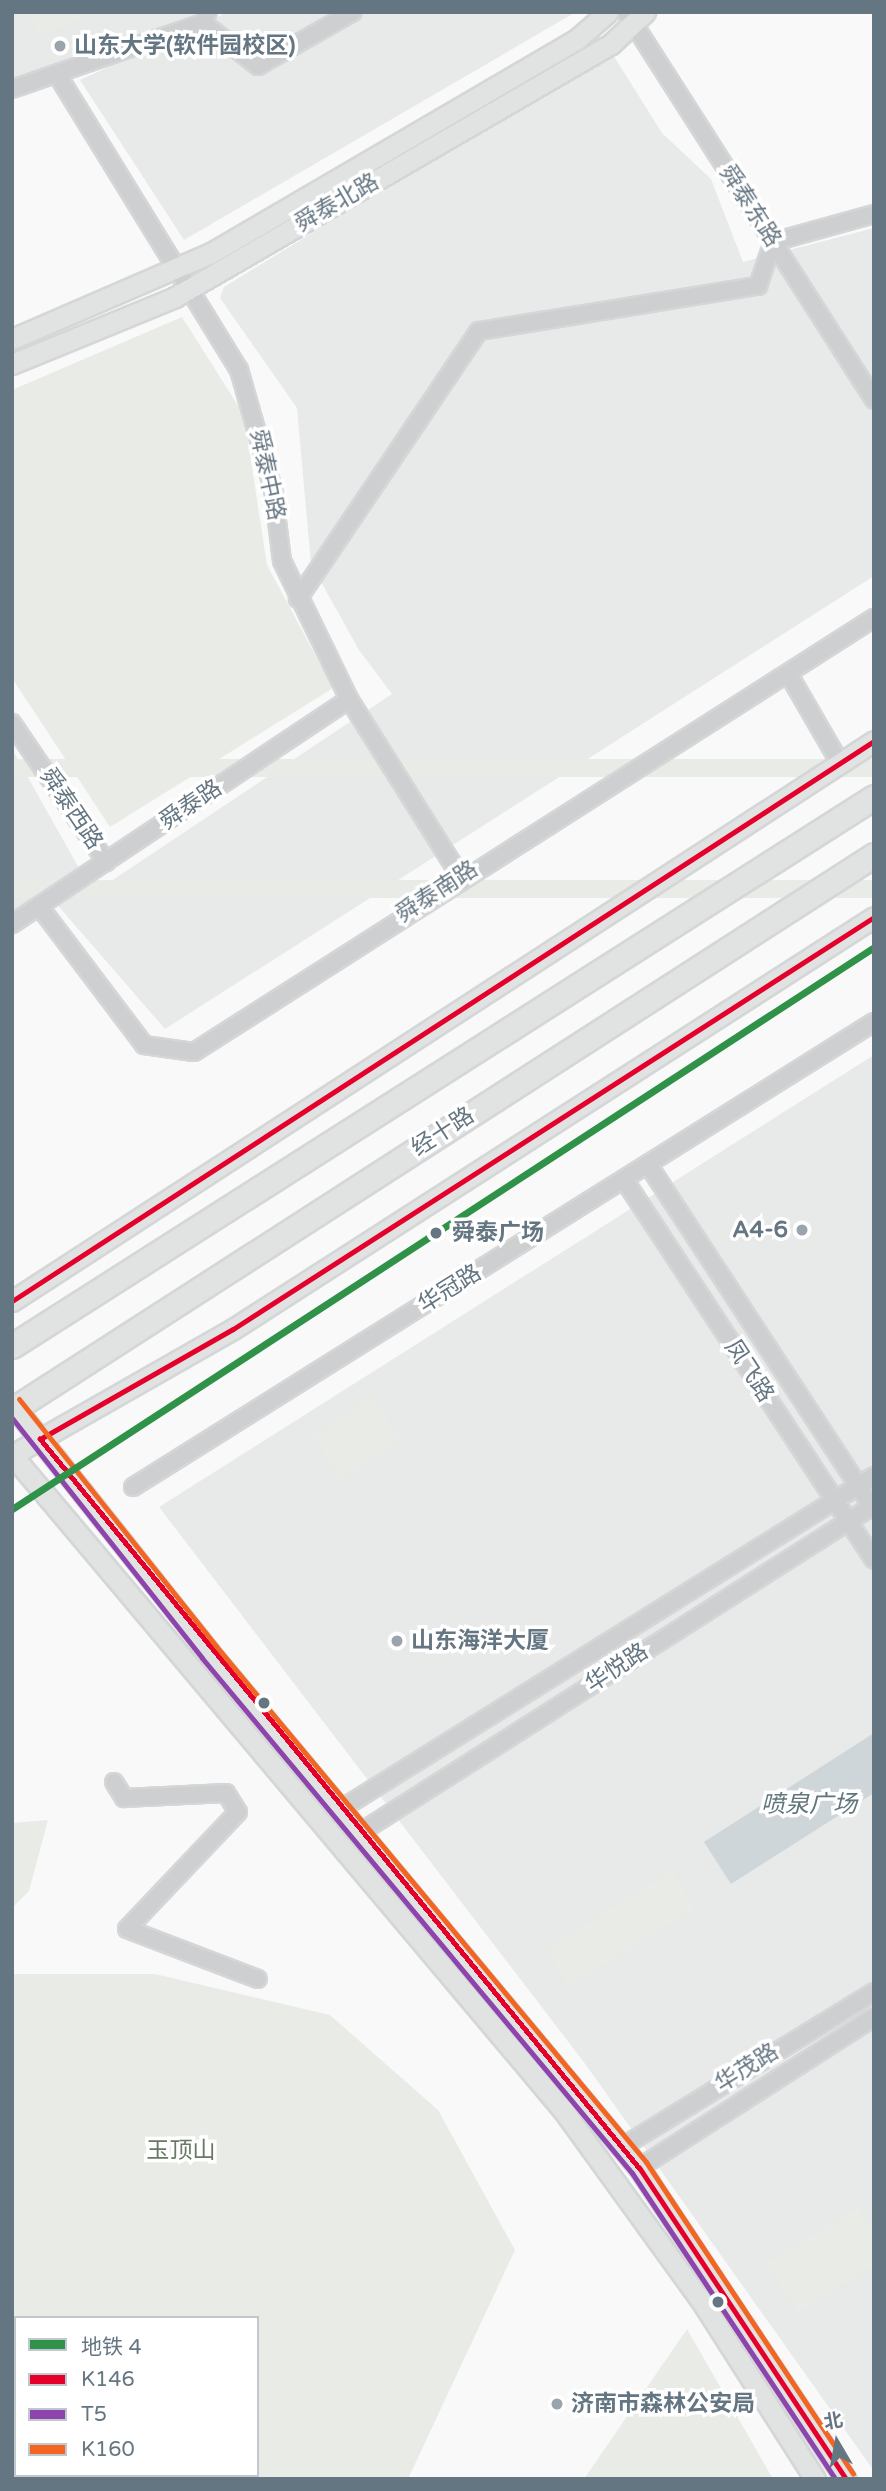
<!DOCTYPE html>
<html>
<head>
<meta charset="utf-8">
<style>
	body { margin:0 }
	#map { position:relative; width:886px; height:2491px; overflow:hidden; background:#f9f9f9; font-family:"Varela Round","Noto Sans SC",sans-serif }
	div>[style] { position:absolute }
	.built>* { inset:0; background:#e8e9e9 }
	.green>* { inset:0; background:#e8ebe6; transform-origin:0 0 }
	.water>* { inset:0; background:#ced6d9 }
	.roads { filter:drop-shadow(2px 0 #d5d6d7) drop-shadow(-2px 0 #d5d6d7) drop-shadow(0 2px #d5d6d7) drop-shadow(0 -2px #d5d6d7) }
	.minor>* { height:16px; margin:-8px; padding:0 8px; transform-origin:8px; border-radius:8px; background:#cecfd0 }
	.major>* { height:19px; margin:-9.5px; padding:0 9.5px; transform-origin:9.5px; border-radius:9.5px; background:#e1e2e2 }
	.highway>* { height:23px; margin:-11.5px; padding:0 11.5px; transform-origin:11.5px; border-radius:11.5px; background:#e1e2e2 }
	.bus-1>* { height:5px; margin:-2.5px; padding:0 2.5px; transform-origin:2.5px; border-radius:2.5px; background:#e4002b }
	.bus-2>* { height:5px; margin:-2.5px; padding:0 2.5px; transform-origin:2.5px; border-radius:2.5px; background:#8e44ad }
	.bus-3>* { height:5px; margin:-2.5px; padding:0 2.5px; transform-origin:2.5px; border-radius:2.5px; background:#f26522 }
	.metro-1>* { height:7px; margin:-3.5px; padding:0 3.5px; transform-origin:3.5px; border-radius:3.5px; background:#2f9248 }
	.dots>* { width:19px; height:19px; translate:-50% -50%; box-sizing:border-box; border:4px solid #fff; border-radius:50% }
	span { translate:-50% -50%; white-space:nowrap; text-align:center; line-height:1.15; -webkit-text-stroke:7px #fff; paint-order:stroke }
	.poi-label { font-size:23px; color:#657683; font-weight:700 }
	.left { translate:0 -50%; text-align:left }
	.right { translate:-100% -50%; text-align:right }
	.street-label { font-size:23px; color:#657683 }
	.stop-label { font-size:23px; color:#657683; font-weight:700 }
	.park-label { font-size:23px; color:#687a64 }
	.water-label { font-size:24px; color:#60757c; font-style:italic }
	.frame { position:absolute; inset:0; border:14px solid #657683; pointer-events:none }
	.legend { position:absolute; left:14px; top:2316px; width:245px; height:161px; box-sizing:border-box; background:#fff; border:2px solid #c1c8cd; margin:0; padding:9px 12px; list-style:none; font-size:21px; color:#657683 }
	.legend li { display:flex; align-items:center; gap:14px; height:35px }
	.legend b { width:35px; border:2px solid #c1c8cd }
	.north { position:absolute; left:802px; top:2407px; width:70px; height:70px; -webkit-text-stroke:5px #fff; paint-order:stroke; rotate:350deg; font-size:19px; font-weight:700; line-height:28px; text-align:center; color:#657683 }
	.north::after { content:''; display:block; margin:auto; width:24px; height:32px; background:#657683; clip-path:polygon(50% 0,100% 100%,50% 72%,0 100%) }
</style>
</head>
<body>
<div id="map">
	<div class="built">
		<i style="clip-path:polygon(12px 12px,201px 12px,12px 79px)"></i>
		<i style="clip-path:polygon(228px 12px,576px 12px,184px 240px,80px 80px)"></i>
		<i style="clip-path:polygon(610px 50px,662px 133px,711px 179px,743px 262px,874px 228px,874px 576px,165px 1029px,47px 893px,12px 913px,12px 749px,93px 893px,392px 694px,359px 650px,311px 564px,297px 408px,220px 298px,224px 287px)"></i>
		<i style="clip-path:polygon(874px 1055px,874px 2471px,586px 2065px,159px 1507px)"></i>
	</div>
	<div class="green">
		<i style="clip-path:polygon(28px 12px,97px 12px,38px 37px)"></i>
		<i style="clip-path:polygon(182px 317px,244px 415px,267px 565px,333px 688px,110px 827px,12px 678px,12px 390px)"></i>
		<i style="left:874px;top:759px;width:18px;height:999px;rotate:90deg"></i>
		<i style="left:874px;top:880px;width:18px;height:945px;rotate:90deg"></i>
		<i style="left:371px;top:1396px;width:52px;height:72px;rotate:55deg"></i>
		<i style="clip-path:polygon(48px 1820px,29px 1891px,12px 1908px,12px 1823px)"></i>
		<i style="left:672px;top:1870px;width:44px;height:150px;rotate:58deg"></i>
		<i style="clip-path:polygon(evenodd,12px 1974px,155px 1974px,330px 2015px,438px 2110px,515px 2250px,408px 2479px,12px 2479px,12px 1974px,16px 2318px,257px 2318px,257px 2475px,16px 2475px,16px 2318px)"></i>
		<i style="clip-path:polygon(858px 2208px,874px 2233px,874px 2265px,798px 2312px,765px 2264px)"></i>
		<i style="clip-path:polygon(687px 2329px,773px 2479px,584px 2479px)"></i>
	</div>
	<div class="water">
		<i style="clip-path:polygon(874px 1733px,874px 1793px,731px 1884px,704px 1842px)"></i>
	</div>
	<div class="roads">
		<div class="minor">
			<i style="left:626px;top:12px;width:460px;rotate:57.4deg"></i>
			<i style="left:203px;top:23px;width:70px;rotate:38deg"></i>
			<i style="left:258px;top:66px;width:109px;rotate:-29.6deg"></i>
			<i style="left:12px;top:89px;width:202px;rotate:-19.1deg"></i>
			<i style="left:203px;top:23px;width:12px;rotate:-66deg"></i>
			<i style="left:298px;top:599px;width:323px;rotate:-56deg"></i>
			<i style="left:479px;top:331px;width:283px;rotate:-9.2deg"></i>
			<i style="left:758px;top:286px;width:46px;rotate:-71.2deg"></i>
			<i style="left:773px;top:242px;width:105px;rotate:-15.5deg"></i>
			<i style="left:789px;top:675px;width:102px;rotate:59.9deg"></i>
			<i style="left:349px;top:699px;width:209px;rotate:57.9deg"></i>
			<i style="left:12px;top:723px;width:168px;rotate:55.9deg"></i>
			<i style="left:39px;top:906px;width:174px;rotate:52.9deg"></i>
			<i style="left:144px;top:1045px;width:50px;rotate:8deg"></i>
			<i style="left:194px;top:1052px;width:807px;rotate:-32.55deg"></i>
			<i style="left:12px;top:924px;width:405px;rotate:-33.7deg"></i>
			<i style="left:349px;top:699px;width:153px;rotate:-115.9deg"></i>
			<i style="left:282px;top:561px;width:73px;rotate:-97.1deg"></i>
			<i style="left:273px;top:489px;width:124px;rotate:-105.9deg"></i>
			<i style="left:239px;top:370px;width:347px;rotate:-121.6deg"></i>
			<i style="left:649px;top:1166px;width:411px;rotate:56.8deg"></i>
			<i style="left:625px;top:1181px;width:453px;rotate:56.7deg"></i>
			<i style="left:133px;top:1487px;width:875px;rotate:-32.11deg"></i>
			<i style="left:114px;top:1782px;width:19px;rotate:58deg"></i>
			<i style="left:124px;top:1798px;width:102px;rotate:-2.8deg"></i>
			<i style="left:226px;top:1793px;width:22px;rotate:58deg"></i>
			<i style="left:238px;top:1812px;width:161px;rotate:133.5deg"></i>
			<i style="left:127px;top:1929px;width:140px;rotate:20.9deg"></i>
			<i style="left:341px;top:1809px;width:628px;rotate:-32deg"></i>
			<i style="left:361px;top:1832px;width:608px;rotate:-32.51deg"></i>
			<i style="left:622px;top:2147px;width:296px;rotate:-31.6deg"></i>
			<i style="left:639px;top:2168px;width:279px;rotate:-32.7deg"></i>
		</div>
		<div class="major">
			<i style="left:12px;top:339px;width:217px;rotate:-23.4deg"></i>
			<i style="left:211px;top:253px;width:424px;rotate:-30.3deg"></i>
			<i style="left:577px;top:39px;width:41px;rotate:-41.1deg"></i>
			<i style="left:12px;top:364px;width:176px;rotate:-22.3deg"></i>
			<i style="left:175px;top:297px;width:504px;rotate:-30.13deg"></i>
			<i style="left:611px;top:44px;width:47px;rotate:-43.3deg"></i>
			<i style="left:12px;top:1301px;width:1028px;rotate:-33.01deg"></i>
			<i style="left:12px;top:1404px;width:317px;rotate:51.5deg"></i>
			<i style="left:209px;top:1652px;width:672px;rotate:50.19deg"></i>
			<i style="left:639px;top:2168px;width:374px;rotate:56.4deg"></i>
			<i style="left:12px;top:1455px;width:856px;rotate:49.93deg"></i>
			<i style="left:563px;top:2110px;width:233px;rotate:54.1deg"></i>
			<i style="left:700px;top:2299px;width:214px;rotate:57.4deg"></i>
			<i style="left:12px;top:1455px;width:254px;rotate:-29.7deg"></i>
			<i style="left:233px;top:1329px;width:762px;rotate:-32.73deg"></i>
		</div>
		<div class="highway">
			<i style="left:12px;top:1346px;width:1022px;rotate:-32.49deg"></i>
			<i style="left:12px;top:1410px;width:1025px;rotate:-32.78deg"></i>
		</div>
	</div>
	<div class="bus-1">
		<i style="left:12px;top:1301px;width:1028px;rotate:-33.01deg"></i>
		<i style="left:846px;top:2479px;width:374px;rotate:-123.6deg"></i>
		<i style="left:639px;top:2168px;width:944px;rotate:-129.41deg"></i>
		<i style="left:40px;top:1439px;width:222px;rotate:-29.7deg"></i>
		<i style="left:233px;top:1329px;width:762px;rotate:-32.73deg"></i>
	</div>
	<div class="bus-2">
		<i style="left:12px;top:1418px;width:306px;rotate:51.6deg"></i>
		<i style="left:202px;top:1658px;width:671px;rotate:50.14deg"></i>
		<i style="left:632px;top:2173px;width:367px;rotate:56.4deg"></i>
	</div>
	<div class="bus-3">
		<i style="left:19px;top:1399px;width:316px;rotate:51.4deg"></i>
		<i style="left:216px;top:1646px;width:672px;rotate:50.19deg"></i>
		<i style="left:646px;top:2162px;width:374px;rotate:56.4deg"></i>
	</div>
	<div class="metro-1">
		<i style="left:12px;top:1509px;width:1029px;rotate:-33.1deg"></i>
	</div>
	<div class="dots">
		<i style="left:60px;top:46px;background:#99a4ac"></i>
		<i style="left:802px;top:1230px;background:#99a4ac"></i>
		<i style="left:436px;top:1233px;background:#657683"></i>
		<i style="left:397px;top:1641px;background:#99a4ac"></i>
		<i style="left:264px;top:1703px;background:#657683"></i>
		<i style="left:718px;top:2302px;background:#657683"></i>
		<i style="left:557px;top:2404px;background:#99a4ac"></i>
	</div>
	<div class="poi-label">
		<span class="left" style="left:74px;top:46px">山东大学(软件园校区)</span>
		<span class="right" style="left:788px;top:1230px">A4-6</span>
		<span class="left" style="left:411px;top:1641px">山东海洋大厦</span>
		<span class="left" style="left:571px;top:2404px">济南市森林公安局</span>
	</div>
	<div class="street-label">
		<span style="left:337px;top:203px;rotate:-30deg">舜泰北路</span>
		<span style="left:750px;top:206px;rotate:57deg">舜泰东路</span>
		<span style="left:267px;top:475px;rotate:78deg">舜泰中路</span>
		<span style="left:191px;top:805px;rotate:-34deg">舜泰路</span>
		<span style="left:71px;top:809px;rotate:56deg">舜泰西路</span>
		<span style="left:437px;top:892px;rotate:-33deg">舜泰南路</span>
		<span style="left:443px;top:1132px;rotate:-33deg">经十路</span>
		<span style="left:450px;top:1289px;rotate:-32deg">华冠路</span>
		<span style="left:749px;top:1371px;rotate:57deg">凤飞路</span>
		<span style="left:617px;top:1668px;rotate:-33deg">华悦路</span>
		<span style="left:747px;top:2068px;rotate:-32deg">华茂路</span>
	</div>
	<div class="stop-label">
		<span class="left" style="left:452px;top:1233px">舜泰广场</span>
	</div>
	<div class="park-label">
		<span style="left:181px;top:2151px">玉顶山</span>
	</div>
	<div class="water-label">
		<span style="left:809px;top:1805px">喷泉广场</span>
	</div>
	<div class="frame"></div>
	<ul class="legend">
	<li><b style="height:9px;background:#2f9248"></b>地铁 4</li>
	<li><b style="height:9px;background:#e4002b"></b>K146</li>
	<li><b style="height:9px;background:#8e44ad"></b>T5</li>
	<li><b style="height:9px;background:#f26522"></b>K160</li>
	</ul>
	<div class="north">北</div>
</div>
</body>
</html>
